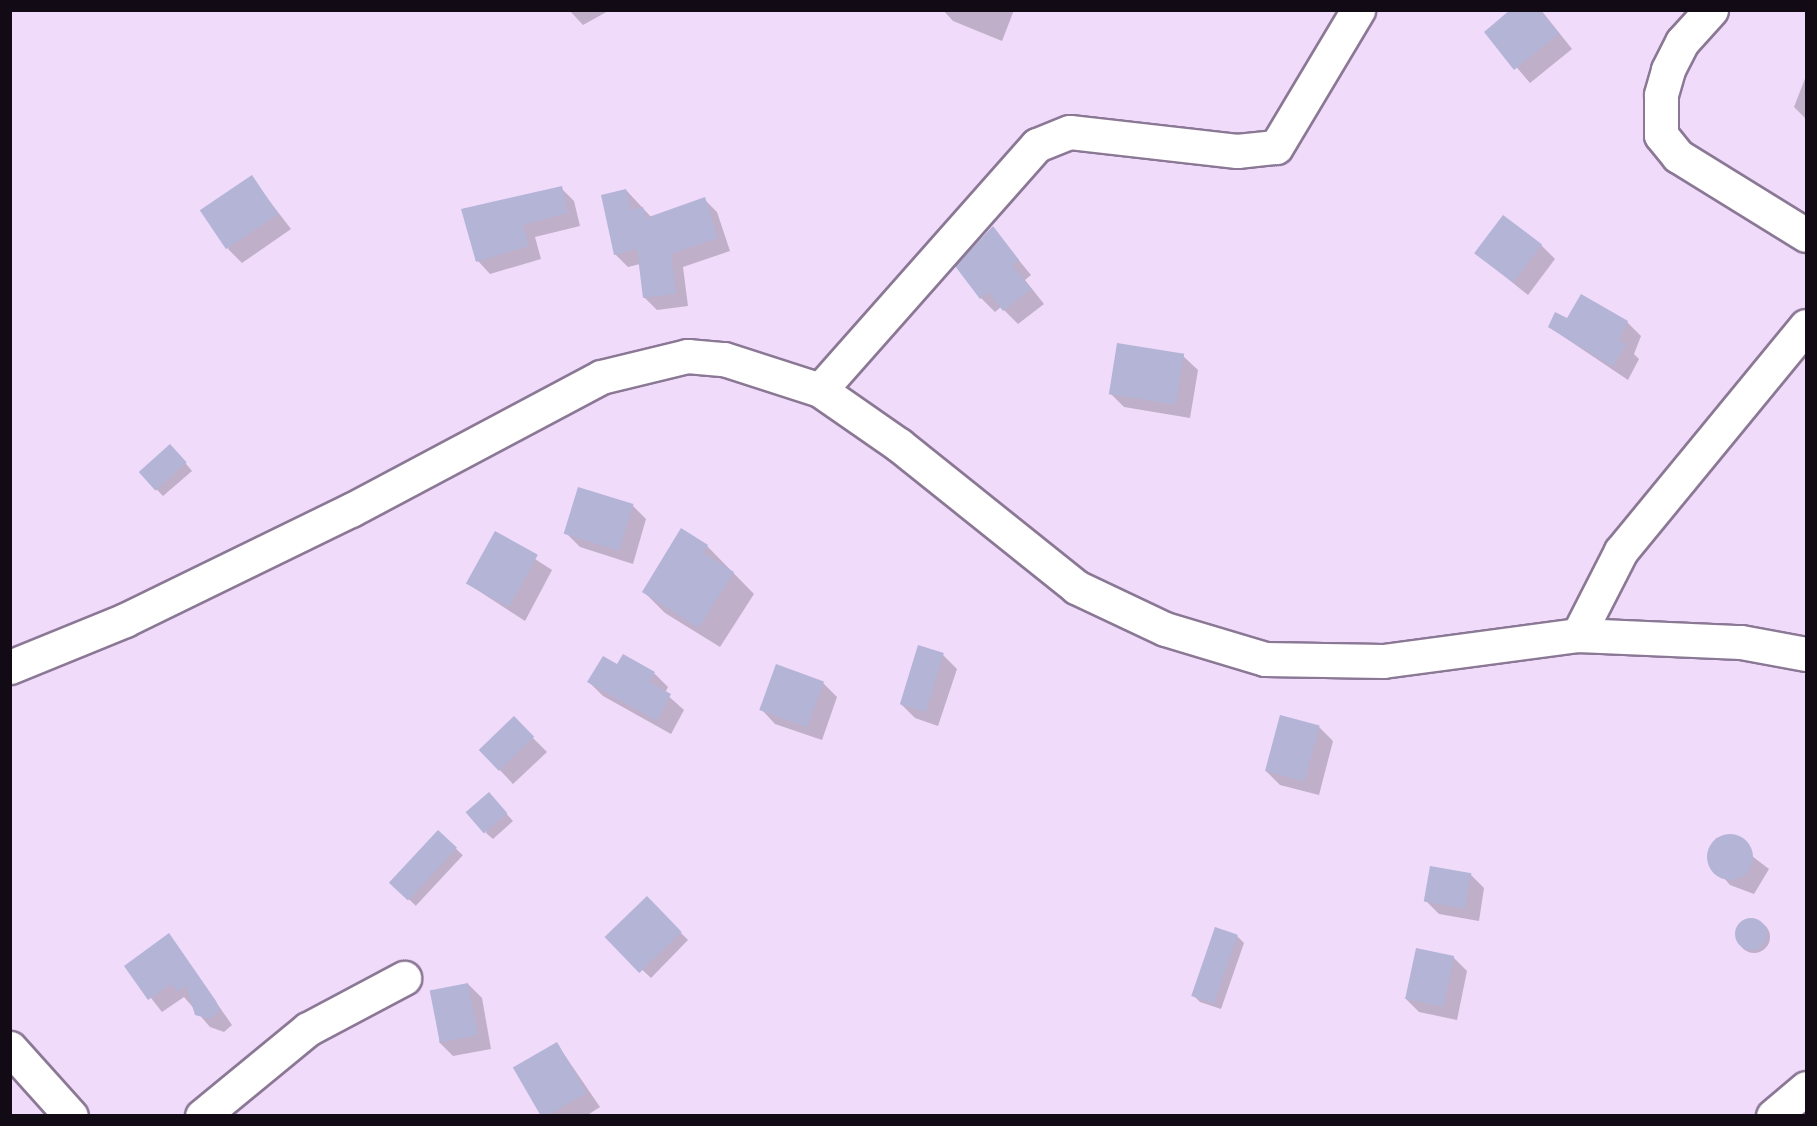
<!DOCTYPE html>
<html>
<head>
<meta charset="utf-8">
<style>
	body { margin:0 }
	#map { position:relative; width:1817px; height:1126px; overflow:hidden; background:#f0dbfb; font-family:Montserrat,sans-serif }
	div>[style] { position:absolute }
	.shadow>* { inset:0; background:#0003; transform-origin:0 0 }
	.round { border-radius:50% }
	.building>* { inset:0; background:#b3b4d6; transform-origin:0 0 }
	.roads { filter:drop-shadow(2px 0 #8b7895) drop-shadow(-2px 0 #8b7895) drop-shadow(0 2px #8b7895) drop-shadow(0 -2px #8b7895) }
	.minor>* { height:33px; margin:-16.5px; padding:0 16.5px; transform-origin:16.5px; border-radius:16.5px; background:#fff }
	span { translate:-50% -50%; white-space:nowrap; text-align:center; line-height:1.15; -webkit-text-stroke:4.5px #fff; paint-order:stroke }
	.frame { position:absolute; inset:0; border:12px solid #120b15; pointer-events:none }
</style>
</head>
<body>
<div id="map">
	<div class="shadow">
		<i style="clip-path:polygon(569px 10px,610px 10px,583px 25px)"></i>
		<i style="clip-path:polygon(943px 10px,1014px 10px,1002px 41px,953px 21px)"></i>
		<i style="clip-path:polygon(1513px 10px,1541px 10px,1572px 49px,1530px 83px,1486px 32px)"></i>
		<i style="clip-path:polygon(1806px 76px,1806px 119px,1794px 107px)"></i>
		<i style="clip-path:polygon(251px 177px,291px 229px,242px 263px,228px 249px)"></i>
		<i style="clip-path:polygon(561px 188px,574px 201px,580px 226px,535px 237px,541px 259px,490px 274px,478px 261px,463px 210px)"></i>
		<i style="clip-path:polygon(626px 190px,652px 218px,704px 199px,717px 212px,730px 251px,683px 267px,688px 306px,657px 310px,644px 297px,640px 264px,628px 267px,615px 254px)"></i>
		<i style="clip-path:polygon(993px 229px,1031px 275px,1025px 280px,1044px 304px,1018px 324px,1001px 307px,995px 312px,981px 298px)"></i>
		<i style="clip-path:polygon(1541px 245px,1555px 259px,1528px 295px,1476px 253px)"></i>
		<i style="clip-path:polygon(1568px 319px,1627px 322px,1641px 336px,1634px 354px,1639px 359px,1628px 380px,1549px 327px)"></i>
		<i style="clip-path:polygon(1183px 356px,1198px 370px,1190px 418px,1124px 407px,1110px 393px)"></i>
		<i style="clip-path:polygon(177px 453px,192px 471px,163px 496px,141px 473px)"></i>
		<i style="clip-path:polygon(632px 505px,646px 519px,633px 564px,580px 547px,566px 533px)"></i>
		<i style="clip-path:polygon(682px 530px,707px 546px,754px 594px,720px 647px,665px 613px,644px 592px)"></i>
		<i style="clip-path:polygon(495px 533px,552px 570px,525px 621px,468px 584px)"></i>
		<i style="clip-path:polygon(943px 655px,957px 669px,938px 726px,915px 718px,901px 704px)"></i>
		<i style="clip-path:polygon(618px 666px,654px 673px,668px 687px,665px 693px,684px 710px,671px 734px,603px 696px,589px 682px)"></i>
		<i style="clip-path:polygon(823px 683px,837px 697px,822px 740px,775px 724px,761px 709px)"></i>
		<i style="clip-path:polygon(1319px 727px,1333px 741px,1319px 795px,1280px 785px,1266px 771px)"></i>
		<i style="clip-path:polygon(527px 732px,547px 752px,513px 784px,480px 749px)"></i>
		<i style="clip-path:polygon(495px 801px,513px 821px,493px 839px,486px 833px)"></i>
		<i style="left:438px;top:832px;width:34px;height:69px;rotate:43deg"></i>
		<i style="clip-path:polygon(1727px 837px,1769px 869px,1754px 894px,1730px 885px,1708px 859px,1716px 838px)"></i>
		<i style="clip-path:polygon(1470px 874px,1484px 888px,1479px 921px,1439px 914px,1425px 900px)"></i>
		<i style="clip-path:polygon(647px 899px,688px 940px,651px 978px,618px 947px)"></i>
		<i class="round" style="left:1738px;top:921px;width:32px;height:32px"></i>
		<i style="clip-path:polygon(169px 935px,232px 1025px,224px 1032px,210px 1027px,184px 997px,162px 1012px,126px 966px)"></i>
		<i style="clip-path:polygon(1237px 936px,1244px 943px,1221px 1009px,1200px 1002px,1193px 995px)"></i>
		<i style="clip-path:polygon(1453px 957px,1467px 971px,1457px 1020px,1419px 1012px,1405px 998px)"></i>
		<i style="clip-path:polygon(468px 984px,482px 998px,491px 1049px,453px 1056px,439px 1042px)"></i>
		<i style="clip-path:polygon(557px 1044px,600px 1107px,586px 1116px,542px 1116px,515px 1069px)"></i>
	</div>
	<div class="building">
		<i style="clip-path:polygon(1510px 10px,1540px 10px,1559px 34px,1514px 70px,1484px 32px)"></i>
		<i style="left:252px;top:175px;width:47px;height:63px;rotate:56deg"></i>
		<i style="clip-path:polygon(562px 186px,568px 213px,523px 225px,529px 246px,476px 262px,461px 209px)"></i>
		<i style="clip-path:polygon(626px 189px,631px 210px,643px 207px,646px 218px,705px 197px,718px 238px,671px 254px,676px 294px,643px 298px,637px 249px,614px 255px,601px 195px)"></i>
		<i style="left:1503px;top:215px;width:49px;height:48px;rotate:37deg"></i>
		<i style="clip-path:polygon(993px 226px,1019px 260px,1012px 265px,1031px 289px,1003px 311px,988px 292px,980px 299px,955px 266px)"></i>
		<i style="clip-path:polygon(1581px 294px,1628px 321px,1619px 341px,1626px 344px,1613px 367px,1548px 327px,1555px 312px,1567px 318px)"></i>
		<i style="left:1117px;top:343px;width:68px;height:52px;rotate:9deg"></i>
		<i style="left:170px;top:444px;width:25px;height:42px;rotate:48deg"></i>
		<i style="left:578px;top:487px;width:58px;height:49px;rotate:17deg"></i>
		<i style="clip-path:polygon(681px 528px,708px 545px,703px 553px,734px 572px,699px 628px,642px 592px)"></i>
		<i style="left:495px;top:531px;width:49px;height:60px;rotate:29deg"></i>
		<i style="left:918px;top:645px;width:27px;height:62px;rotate:17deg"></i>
		<i style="clip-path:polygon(623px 654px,655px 672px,649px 682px,671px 694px,657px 721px,587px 682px,603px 656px,617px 664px)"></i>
		<i style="left:776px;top:664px;width:51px;height:49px;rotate:20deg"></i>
		<i style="left:1280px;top:715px;width:41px;height:58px;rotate:15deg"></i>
		<i style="left:514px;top:716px;width:29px;height:49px;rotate:46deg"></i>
		<i style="left:489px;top:792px;width:28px;height:31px;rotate:49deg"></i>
		<i style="left:438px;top:830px;width:26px;height:72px;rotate:43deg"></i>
		<i class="round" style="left:1707px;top:834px;width:46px;height:46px"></i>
		<i style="left:1430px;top:866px;width:42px;height:36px;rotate:10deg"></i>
		<i style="left:647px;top:896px;width:50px;height:59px;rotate:46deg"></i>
		<i class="round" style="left:1735px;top:918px;width:32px;height:32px"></i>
		<i style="left:1215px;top:927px;width:24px;height:73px;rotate:19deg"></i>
		<i style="clip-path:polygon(169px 933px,216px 1001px,220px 1011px,210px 1019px,195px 1015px,186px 986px,177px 992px,171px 984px,148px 1000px,124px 966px)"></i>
		<i style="left:1416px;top:948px;width:39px;height:52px;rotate:12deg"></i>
		<i style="left:468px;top:983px;width:53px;height:39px;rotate:79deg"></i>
		<i style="left:557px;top:1042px;width:59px;height:51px;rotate:60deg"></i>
	</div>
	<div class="roads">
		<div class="minor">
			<i style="left:1711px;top:10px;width:43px;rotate:132.2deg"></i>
			<i style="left:1682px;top:42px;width:31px;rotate:117deg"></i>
			<i style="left:1668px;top:70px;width:26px;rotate:106deg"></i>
			<i style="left:1661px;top:95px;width:40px;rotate:90deg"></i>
			<i style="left:1661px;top:135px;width:27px;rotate:51deg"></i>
			<i style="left:1678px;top:156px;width:150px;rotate:31.7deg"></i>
			<i style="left:820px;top:390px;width:327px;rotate:-48.5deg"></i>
			<i style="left:1037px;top:145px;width:35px;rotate:-22deg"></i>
			<i style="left:1070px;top:132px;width:168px;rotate:6.5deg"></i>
			<i style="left:1237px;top:151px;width:39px;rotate:-6deg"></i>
			<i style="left:1276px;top:147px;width:160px;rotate:-59.1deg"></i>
			<i style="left:1578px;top:635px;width:94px;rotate:-62.9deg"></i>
			<i style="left:1621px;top:551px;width:291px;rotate:-50.6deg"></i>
			<i style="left:10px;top:667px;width:124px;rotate:-22.2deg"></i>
			<i style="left:125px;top:620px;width:251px;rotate:-26deg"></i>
			<i style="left:351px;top:510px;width:283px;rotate:-28deg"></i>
			<i style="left:601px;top:377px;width:89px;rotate:-13.7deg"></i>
			<i style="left:687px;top:356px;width:37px;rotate:5deg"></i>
			<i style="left:724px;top:359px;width:101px;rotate:17.9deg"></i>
			<i style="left:820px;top:390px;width:96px;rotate:34.8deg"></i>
			<i style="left:899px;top:445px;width:227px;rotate:38.7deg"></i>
			<i style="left:1076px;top:587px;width:98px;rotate:25.3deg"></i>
			<i style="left:1165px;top:629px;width:104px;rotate:16.7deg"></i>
			<i style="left:1265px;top:659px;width:118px;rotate:1deg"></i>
			<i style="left:1383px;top:661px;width:197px;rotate:-7.6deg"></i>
			<i style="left:1578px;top:635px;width:163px;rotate:2.5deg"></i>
			<i style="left:1741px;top:642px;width:66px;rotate:10.5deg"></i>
			<i style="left:10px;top:1048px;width:91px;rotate:48.1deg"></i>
			<i style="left:202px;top:1116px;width:137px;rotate:-39.4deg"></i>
			<i style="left:308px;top:1029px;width:109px;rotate:-28deg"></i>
			<i style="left:1773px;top:1116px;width:43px;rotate:-40.3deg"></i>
		</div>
	</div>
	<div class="frame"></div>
</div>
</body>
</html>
